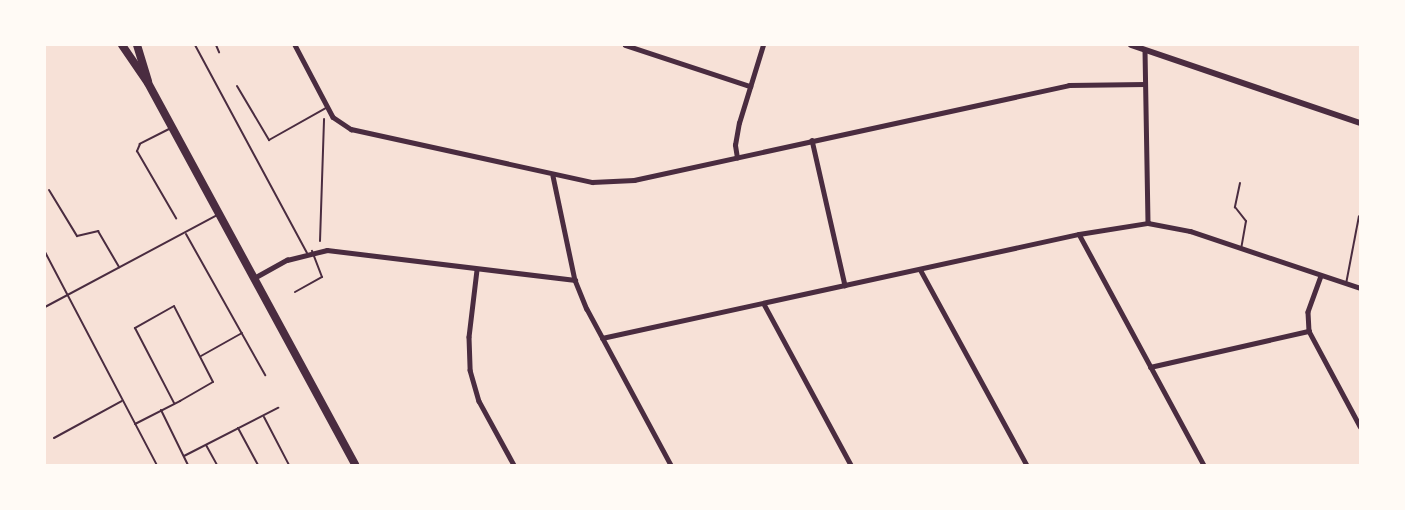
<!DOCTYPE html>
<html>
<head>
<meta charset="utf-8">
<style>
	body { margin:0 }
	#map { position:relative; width:1405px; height:510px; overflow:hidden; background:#f7e1d7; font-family:"Golos Text",sans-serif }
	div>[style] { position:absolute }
	.path>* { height:2px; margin:-1px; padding:0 1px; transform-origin:1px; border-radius:1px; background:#4a2c40 }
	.service>* { height:2px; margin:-1px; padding:0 1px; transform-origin:1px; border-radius:1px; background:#4a2c40 }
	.minor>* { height:4.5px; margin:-2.25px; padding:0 2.25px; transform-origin:2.25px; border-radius:2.25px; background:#4a2c40 }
	.tertiary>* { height:6px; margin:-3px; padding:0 3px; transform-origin:3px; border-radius:3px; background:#4a2c40 }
	.primary>* { height:8px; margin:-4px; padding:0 4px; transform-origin:4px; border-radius:4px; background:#4a2c40 }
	span { translate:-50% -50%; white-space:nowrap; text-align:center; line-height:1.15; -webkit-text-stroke:6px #fffaf5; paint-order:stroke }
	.frame { position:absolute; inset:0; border:46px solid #fffaf5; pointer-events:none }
</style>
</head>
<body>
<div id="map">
	<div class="path">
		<i style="left:320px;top:241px;width:122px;rotate:-88.1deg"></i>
	</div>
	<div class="service">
		<i style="left:195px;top:45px;width:236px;rotate:61.7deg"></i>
		<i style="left:216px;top:45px;width:8px;rotate:67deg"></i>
		<i style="left:237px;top:86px;width:63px;rotate:59.3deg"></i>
		<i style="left:269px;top:140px;width:65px;rotate:-29.3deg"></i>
		<i style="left:169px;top:129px;width:33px;rotate:153deg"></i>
		<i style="left:140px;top:144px;width:8px;rotate:113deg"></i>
		<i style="left:137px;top:151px;width:78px;rotate:59.8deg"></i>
		<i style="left:1240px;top:183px;width:25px;rotate:102deg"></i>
		<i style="left:1235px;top:207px;width:18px;rotate:52deg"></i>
		<i style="left:1246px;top:221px;width:27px;rotate:100deg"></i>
		<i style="left:49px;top:190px;width:54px;rotate:58.7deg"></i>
		<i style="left:77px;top:236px;width:22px;rotate:-13deg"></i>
		<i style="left:98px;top:231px;width:42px;rotate:59.7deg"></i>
		<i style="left:186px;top:234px;width:162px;rotate:60.7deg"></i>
		<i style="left:45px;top:252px;width:241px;rotate:62.3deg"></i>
		<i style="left:1346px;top:284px;width:69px;rotate:-79.2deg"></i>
		<i style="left:295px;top:292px;width:31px;rotate:-29deg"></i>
		<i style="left:322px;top:277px;width:28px;rotate:-111deg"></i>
		<i style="left:45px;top:307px;width:195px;rotate:-28.1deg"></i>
		<i style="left:201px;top:356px;width:47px;rotate:-29.3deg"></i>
		<i style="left:161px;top:410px;width:61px;rotate:63.9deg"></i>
		<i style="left:264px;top:417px;width:54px;rotate:62.5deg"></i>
		<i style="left:135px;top:424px;width:51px;rotate:-27.1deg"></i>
		<i style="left:180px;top:401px;width:38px;rotate:-30deg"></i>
		<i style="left:213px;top:382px;width:85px;rotate:-117.2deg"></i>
		<i style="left:174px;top:306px;width:45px;rotate:150.6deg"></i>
		<i style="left:135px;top:328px;width:85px;rotate:62.5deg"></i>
		<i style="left:238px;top:428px;width:42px;rotate:61.6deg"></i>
		<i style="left:54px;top:438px;width:77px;rotate:-28.6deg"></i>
		<i style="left:206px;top:445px;width:23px;rotate:61deg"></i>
		<i style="left:184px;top:456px;width:106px;rotate:-27.1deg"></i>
	</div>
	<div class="minor">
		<i style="left:295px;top:45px;width:81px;rotate:62.2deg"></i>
		<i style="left:333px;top:117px;width:22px;rotate:34deg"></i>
		<i style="left:351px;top:129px;width:247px;rotate:12.4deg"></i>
		<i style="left:592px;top:182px;width:42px;rotate:-2.7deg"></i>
		<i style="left:634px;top:180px;width:445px;rotate:-12.3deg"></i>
		<i style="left:1069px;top:85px;width:76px;rotate:-0.8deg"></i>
		<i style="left:625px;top:45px;width:132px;rotate:18.2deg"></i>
		<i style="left:1145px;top:50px;width:173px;rotate:89deg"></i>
		<i style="left:812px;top:140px;width:149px;rotate:77.2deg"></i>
		<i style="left:737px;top:158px;width:13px;rotate:-99deg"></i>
		<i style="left:735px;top:145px;width:22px;rotate:-80deg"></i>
		<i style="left:739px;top:123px;width:82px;rotate:-72.9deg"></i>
		<i style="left:553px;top:176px;width:106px;rotate:78.1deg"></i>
		<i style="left:575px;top:280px;width:31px;rotate:68deg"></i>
		<i style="left:587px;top:309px;width:177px;rotate:61.7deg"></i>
		<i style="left:1079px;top:234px;width:263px;rotate:61.6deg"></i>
		<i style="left:920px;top:269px;width:223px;rotate:61.4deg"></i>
		<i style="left:477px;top:270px;width:67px;rotate:96.8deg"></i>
		<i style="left:469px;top:337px;width:33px;rotate:88deg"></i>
		<i style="left:470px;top:370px;width:32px;rotate:74deg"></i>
		<i style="left:479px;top:401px;width:73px;rotate:61.3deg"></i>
		<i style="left:1321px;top:276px;width:38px;rotate:110deg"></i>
		<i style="left:1308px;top:312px;width:19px;rotate:87deg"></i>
		<i style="left:1309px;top:331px;width:108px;rotate:61.8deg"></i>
		<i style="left:254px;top:278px;width:38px;rotate:-29deg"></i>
		<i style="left:287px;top:260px;width:41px;rotate:-14deg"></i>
		<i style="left:327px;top:250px;width:250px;rotate:6.9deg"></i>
		<i style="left:764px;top:304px;width:183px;rotate:61.6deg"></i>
		<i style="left:602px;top:338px;width:488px;rotate:-12.3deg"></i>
		<i style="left:1079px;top:234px;width:70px;rotate:-9.1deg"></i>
		<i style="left:1148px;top:223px;width:43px;rotate:10.8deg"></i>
		<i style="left:1190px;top:231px;width:179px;rotate:18.5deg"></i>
		<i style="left:1150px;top:367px;width:163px;rotate:-12.8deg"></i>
	</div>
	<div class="tertiary">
		<i style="left:1131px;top:45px;width:242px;rotate:18.8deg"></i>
	</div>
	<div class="primary">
		<i style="left:122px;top:45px;width:46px;rotate:55.6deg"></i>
		<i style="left:148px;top:83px;width:434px;rotate:61.5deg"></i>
		<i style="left:137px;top:45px;width:38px;rotate:73deg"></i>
	</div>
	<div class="frame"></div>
</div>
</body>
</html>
